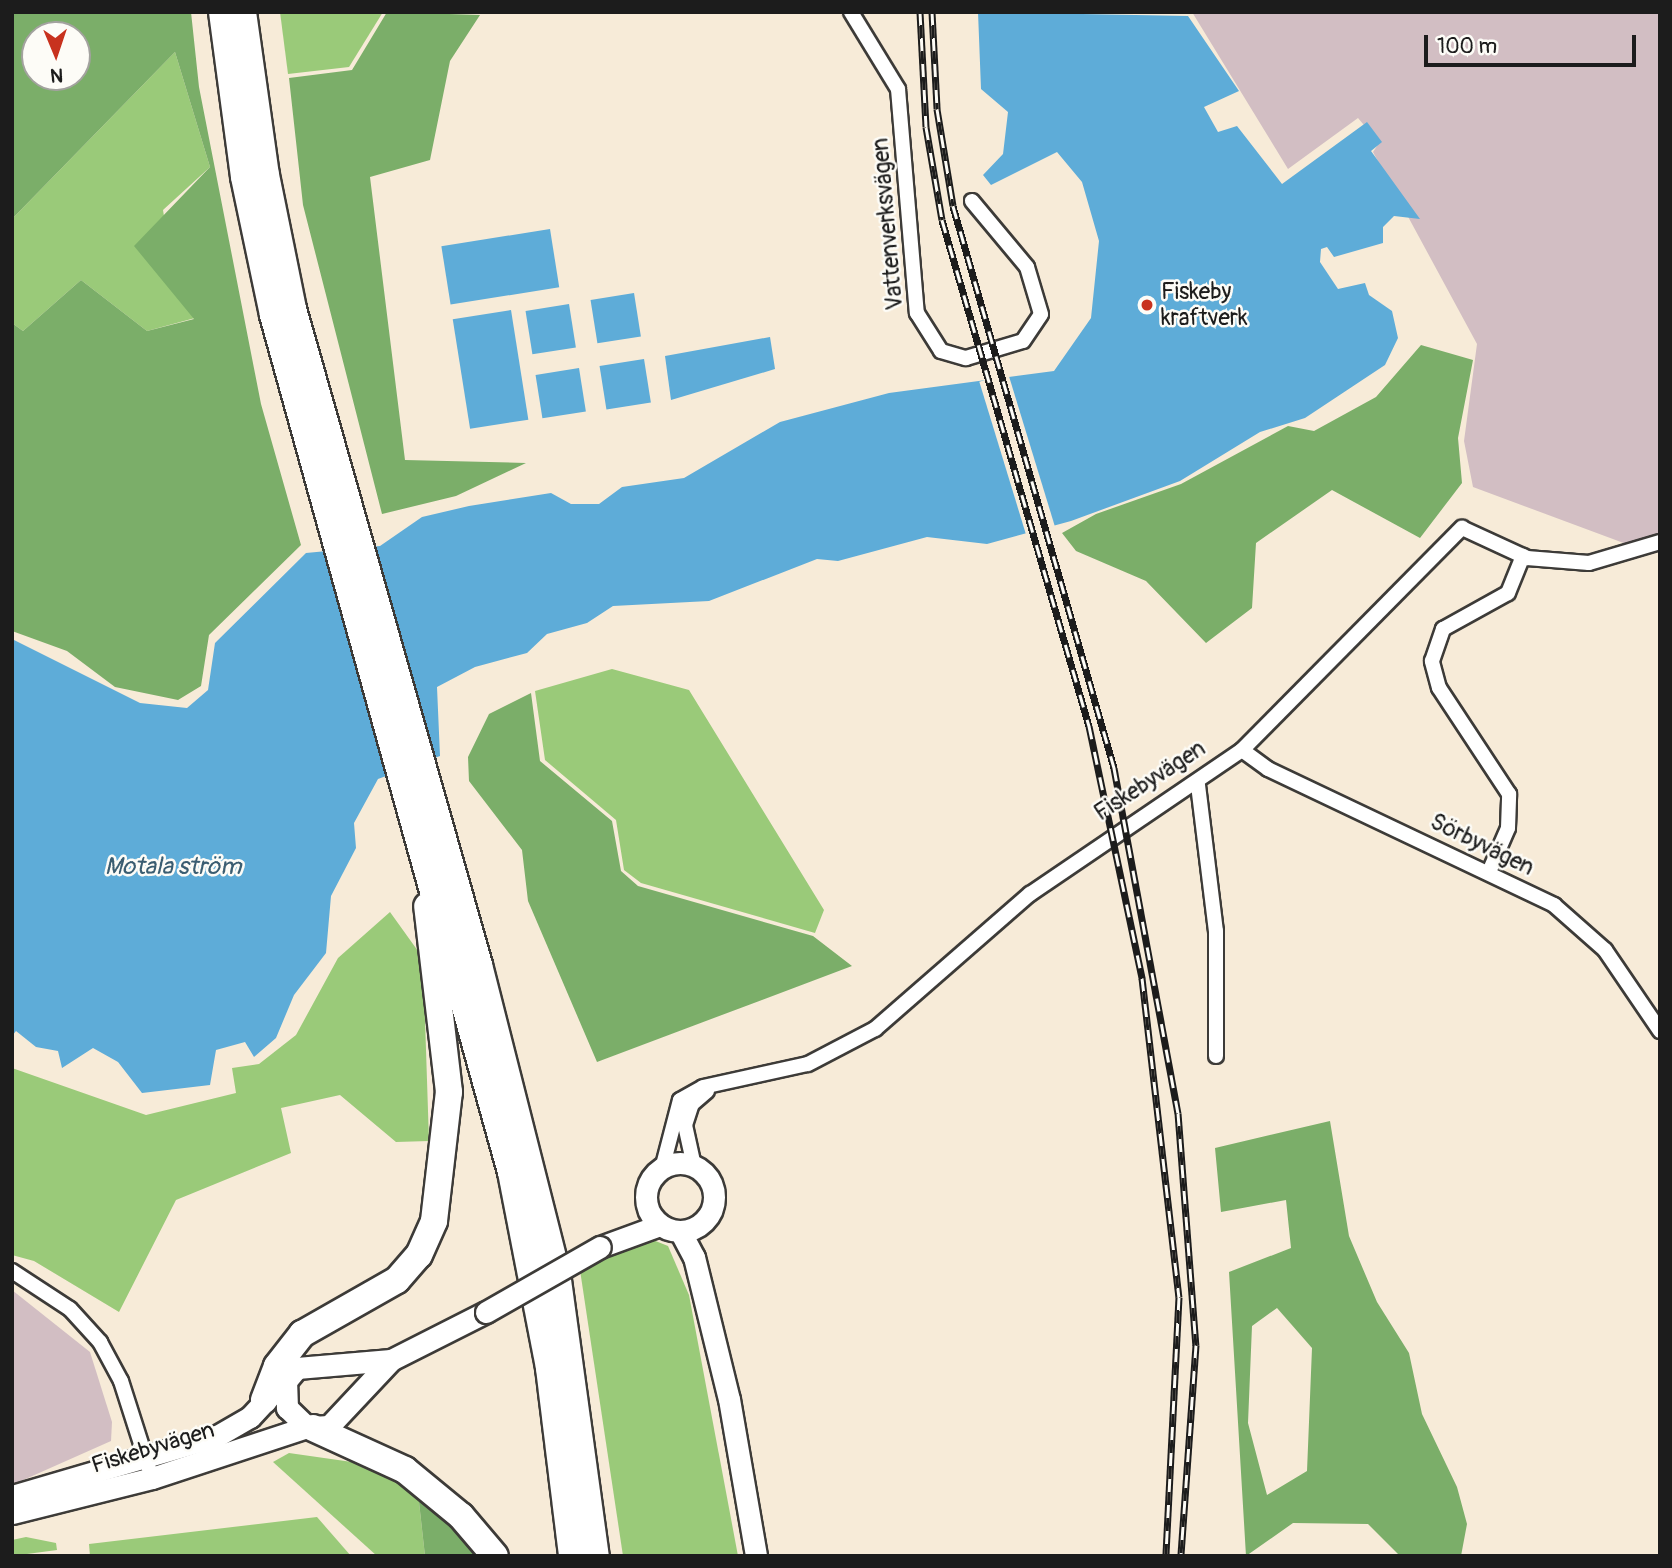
<!DOCTYPE html>
<html>
<head>
<meta charset="utf-8">
<style>
	body { margin:0 }
	#map { position:relative; width:1672px; height:1568px; overflow:hidden; background:#f7ebd8; font-family:Pangolin,sans-serif }
	div>[style] { position:absolute }
	.industrial>* { inset:0; background:#d2bec3 }
	.green>* { inset:0; background:#9aca79 }
	.forest>* { inset:0; background:#7bae69 }
	.water>* { inset:0; background:#5eacd8; transform-origin:0 0 }
	.pier>* { inset:0; background:#f7ebd8; transform-origin:0 0 }
	.roads { filter:drop-shadow(2px 0 #3d3b38) drop-shadow(-2px 0 #3d3b38) drop-shadow(0 2px #3d3b38) drop-shadow(0 -2px #3d3b38) }
	.street>* { height:14px; margin:-7px; padding:0 7px; transform-origin:7px; border-radius:7px; background:#fff }
	.secondary>* { height:21px; margin:-10.5px; padding:0 10.5px; transform-origin:10.5px; border-radius:10.5px; background:#fff }
	.secondary>.ring { margin:-10.5px; padding:0; box-sizing:content-box; background:none; border:21px solid #fff; border-radius:50% }
	.highway>* { height:26px; margin:-13px; padding:0 13px; transform-origin:13px; border-radius:13px; background:#fff }
	.rail>* { height:7px; margin-top:-3.5px; transform-origin:0; background:repeating-linear-gradient(90deg,#fdfcf7 0 13px,#1c1c1c 0 26px); box-sizing:border-box; border-block:2px solid #1c1c1c }
	.bridges { filter:drop-shadow(2px 0 #3d3b38) drop-shadow(-2px 0 #3d3b38) drop-shadow(0 2px #3d3b38) drop-shadow(0 -2px #3d3b38) }
	.secondary-bridge>* { height:21px; margin:-10.5px; padding:0 10.5px; transform-origin:10.5px; border-radius:10.5px; background:#fff }
	.dots>* { width:19px; height:19px; translate:-50% -50%; box-sizing:border-box; border:4px solid #fdfcf7; border-radius:50% }
	span { translate:-50% -50%; white-space:nowrap; text-align:center; line-height:1.15; -webkit-text-stroke:5px #fdfcf7; paint-order:stroke }
	.street-label { font-size:23px; color:#1c1c1c }
	.poi-label { font-size:23px; color:#1c1c1c }
	.left { translate:0 -50%; text-align:left }
	.water-label { font-size:24px; color:#3a5d71; font-style:italic }
	.frame { position:absolute; inset:0; border:14px solid #1c1c1c; pointer-events:none }
	.north { position:absolute; left:21px; top:21px; width:70px; height:70px; box-sizing:border-box; background:#fdfcf7; border:2px solid #a3a29f; border-radius:50%; rotate:178deg; font-size:19px; font-weight:700; line-height:28px; text-align:center; color:#1c1c1c }
	.north::after { content:''; display:block; margin:auto; width:24px; height:32px; background:#c8321e; clip-path:polygon(50% 0,100% 100%,50% 72%,0 100%) }
	.scale { position:absolute; left:1424px; top:35px; width:212px; height:32px; box-sizing:border-box; border:4px solid #1c1c1c; border-top:0; padding-left:9px; font-size:21px; line-height:24px; white-space:nowrap; color:#1c1c1c; -webkit-text-stroke:5px #fdfcf7; paint-order:stroke }
</style>
</head>
<body>
<div id="map">
	<div class="industrial">
		<i style="clip-path:polygon(1192px 12px,1660px 12px,1660px 550px,1638px 558px,1629px 545px,1473px 487px,1464px 441px,1477px 344px,1373px 152px,1379px 143px,1358px 118px,1288px 169px)"></i>
		<i style="clip-path:polygon(12px 1290px,90px 1352px,112px 1422px,111px 1441px,12px 1485px)"></i>
	</div>
	<div class="green">
		<i style="clip-path:polygon(280px 12px,383px 12px,349px 67px,288px 74px)"></i>
		<i style="clip-path:polygon(175px 52px,210px 167px,163px 210px,177px 296px,195px 318px,147px 331px,81px 280px,23px 331px,12px 323px,12px 219px)"></i>
		<i style="clip-path:polygon(612px 669px,689px 690px,824px 910px,815px 933px,641px 883px,624px 870px,616px 820px,545px 760px,535px 691px)"></i>
		<i style="clip-path:polygon(390px 912px,423px 958px,429px 1141px,396px 1142px,340px 1095px,281px 1108px,291px 1153px,176px 1200px,119px 1312px,34px 1261px,12px 1255px,12px 1068px,146px 1115px,236px 1093px,232px 1068px,259px 1064px,296px 1035px,338px 958px)"></i>
		<i style="clip-path:polygon(648px 1238px,668px 1246px,689px 1295px,738px 1556px,623px 1556px,580px 1270px)"></i>
		<i style="clip-path:polygon(289px 1453px,359px 1463px,418px 1493px,425px 1556px,377px 1556px,273px 1462px)"></i>
		<i style="clip-path:polygon(317px 1517px,351px 1556px,90px 1556px,89px 1544px)"></i>
		<i style="clip-path:polygon(26px 1537px,56px 1543px,57px 1550px,12px 1556px,12px 1540px)"></i>
	</div>
	<div class="forest">
		<i style="clip-path:polygon(evenodd,12px 12px,191px 12px,199px 87px,261px 404px,301px 545px,209px 635px,201px 686px,178px 700px,115px 687px,67px 651px,12px 631px,12px 323px,23px 331px,81px 280px,147px 331px,194px 319px,134px 246px,210px 167px,175px 52px,12px 219px,12px 12px,77px 35px,77px 77px,35px 77px,35px 35px,77px 35px)"></i>
		<i style="clip-path:polygon(387px 12px,480px 15px,450px 61px,430px 160px,370px 177px,405px 460px,526px 463px,456px 496px,382px 514px,303px 205px,289px 78px,352px 70px)"></i>
		<i style="clip-path:polygon(1421px 345px,1473px 360px,1458px 438px,1462px 483px,1420px 538px,1332px 490px,1256px 543px,1252px 608px,1206px 643px,1146px 581px,1076px 551px,1062px 533px,1096px 514px,1181px 484px,1288px 426px,1314px 431px,1376px 397px)"></i>
		<i style="clip-path:polygon(531px 693px,540px 761px,612px 821px,621px 871px,638px 886px,813px 936px,852px 966px,597px 1062px,528px 901px,522px 850px,469px 781px,468px 757px,489px 714px)"></i>
		<i style="clip-path:polygon(evenodd,1330px 1121px,1349px 1236px,1377px 1302px,1409px 1353px,1422px 1414px,1457px 1487px,1467px 1524px,1461px 1556px,1400px 1556px,1368px 1524px,1293px 1523px,1246px 1556px,1229px 1272px,1291px 1248px,1286px 1200px,1221px 1212px,1215px 1148px,1330px 1121px,1277px 1308px,1312px 1348px,1307px 1471px,1267px 1495px,1248px 1423px,1252px 1326px,1277px 1308px)"></i>
		<i style="clip-path:polygon(418px 1493px,463px 1534px,478px 1556px,425px 1556px)"></i>
	</div>
	<div class="water">
		<i style="clip-path:polygon(978px 12px,1188px 16px,1239px 91px,1204px 107px,1218px 132px,1237px 126px,1282px 184px,1367px 122px,1382px 142px,1371px 151px,1420px 219px,1394px 216px,1383px 227px,1383px 243px,1334px 257px,1327px 247px,1321px 249px,1320px 262px,1338px 289px,1365px 283px,1369px 295px,1392px 311px,1398px 338px,1385px 365px,1305px 418px,1260px 432px,1180px 481px,1071px 521px,987px 544px,927px 537px,838px 561px,817px 559px,709px 601px,613px 606px,587px 623px,547px 634px,527px 653px,475px 667px,437px 687px,440px 756px,378px 779px,354px 823px,356px 848px,331px 896px,326px 953px,294px 995px,276px 1038px,254px 1057px,245px 1042px,216px 1050px,210px 1085px,142px 1093px,118px 1062px,93px 1048px,62px 1068px,58px 1051px,36px 1047px,16px 1031px,12px 1036px,12px 639px,140px 703px,187px 708px,208px 690px,215px 643px,306px 553px,380px 546px,422px 517px,469px 506px,551px 493px,571px 504px,599px 504px,622px 487px,684px 478px,780px 422px,889px 393px,1054px 371px,1091px 318px,1099px 241px,1082px 182px,1057px 152px,991px 185px,983px 175px,1003px 154px,1008px 112px,981px 89px)"></i>
		<i style="left:550px;top:229px;width:59px;height:110px;rotate:81deg"></i>
		<i style="left:634px;top:293px;width:44px;height:44px;rotate:81deg"></i>
		<i style="left:569px;top:304px;width:44px;height:44px;rotate:81deg"></i>
		<i style="left:511px;top:310px;width:111px;height:59px;rotate:81deg"></i>
		<i style="clip-path:polygon(770px 337px,775px 369px,671px 400px,665px 356px)"></i>
		<i style="left:644px;top:359px;width:44px;height:45px;rotate:81deg"></i>
		<i style="left:579px;top:368px;width:44px;height:44px;rotate:81deg"></i>
	</div>
	<div class="pier">
		<i style="left:1008px;top:373px;width:163px;height:30px;rotate:73deg"></i>
	</div>
	<div class="roads">
		<div class="street">
			<i style="left:851px;top:12px;width:90px;rotate:58.6deg"></i>
			<i style="left:898px;top:89px;width:225px;rotate:85.2deg"></i>
			<i style="left:917px;top:313px;width:45px;rotate:57.7deg"></i>
			<i style="left:941px;top:351px;width:26px;rotate:16deg"></i>
			<i style="left:966px;top:358px;width:59px;rotate:-16.6deg"></i>
			<i style="left:1023px;top:341px;width:32px;rotate:-56deg"></i>
			<i style="left:1041px;top:314px;width:49px;rotate:-106.6deg"></i>
			<i style="left:1027px;top:267px;width:86px;rotate:-129.8deg"></i>
			<i style="left:1242px;top:750px;width:32px;rotate:36deg"></i>
			<i style="left:1268px;top:769px;width:317px;rotate:25.4deg"></i>
			<i style="left:1554px;top:905px;width:68px;rotate:41.4deg"></i>
			<i style="left:1605px;top:950px;width:98px;rotate:55.8deg"></i>
			<i style="left:1198px;top:785px;width:147px;rotate:83deg"></i>
			<i style="left:1216px;top:931px;width:125px;rotate:90deg"></i>
			<i style="left:1489px;top:872px;width:48px;rotate:-66.6deg"></i>
			<i style="left:1508px;top:828px;width:34px;rotate:-88deg"></i>
			<i style="left:1509px;top:794px;width:127px;rotate:-123.4deg"></i>
			<i style="left:1439px;top:688px;width:28px;rotate:-105deg"></i>
			<i style="left:1432px;top:661px;width:34px;rotate:-71deg"></i>
			<i style="left:1443px;top:629px;width:74px;rotate:-29deg"></i>
			<i style="left:1508px;top:593px;width:40px;rotate:-68deg"></i>
			<i style="left:694px;top:1166px;width:42px;rotate:-102.4deg"></i>
			<i style="left:685px;top:1125px;width:22px;rotate:-72deg"></i>
			<i style="left:692px;top:1104px;width:20px;rotate:-41deg"></i>
			<i style="left:662px;top:1169px;width:71px;rotate:-75.4deg"></i>
			<i style="left:680px;top:1100px;width:26px;rotate:-29deg"></i>
			<i style="left:703px;top:1087px;width:107px;rotate:-12.4deg"></i>
			<i style="left:808px;top:1064px;width:76px;rotate:-27.6deg"></i>
			<i style="left:875px;top:1029px;width:206px;rotate:-41.1deg"></i>
			<i style="left:1030px;top:894px;width:256px;rotate:-34.2deg"></i>
			<i style="left:1242px;top:750px;width:313px;rotate:-45.3deg"></i>
			<i style="left:1462px;top:528px;width:72px;rotate:24.8deg"></i>
			<i style="left:1527px;top:558px;width:62px;rotate:4.6deg"></i>
			<i style="left:1589px;top:563px;width:74px;rotate:-16.5deg"></i>
			<i style="left:12px;top:1271px;width:69px;rotate:33.2deg"></i>
			<i style="left:70px;top:1309px;width:45px;rotate:47.7deg"></i>
			<i style="left:100px;top:1342px;width:44px;rotate:61.7deg"></i>
			<i style="left:121px;top:1381px;width:102px;rotate:72.3deg"></i>
		</div>
		<div class="secondary">
			<i class="ring" style="left:646px;top:1163px;width:47px;height:47px"></i>
			<i style="left:680px;top:1231px;width:30px;rotate:62deg"></i>
			<i style="left:694px;top:1257px;width:146px;rotate:76.2deg"></i>
			<i style="left:729px;top:1399px;width:159px;rotate:80.2deg"></i>
			<i style="left:600px;top:1247px;width:64px;rotate:-20.1deg"></i>
			<i style="left:391px;top:1360px;width:91px;rotate:133.2deg"></i>
			<i style="left:329px;top:1426px;width:22px;rotate:177deg"></i>
			<i style="left:307px;top:1427px;width:28px;rotate:-136deg"></i>
			<i style="left:287px;top:1408px;width:27px;rotate:-92deg"></i>
			<i style="left:286px;top:1381px;width:17px;rotate:-50deg"></i>
			<i style="left:297px;top:1368px;width:94px;rotate:-4.9deg"></i>
			<i style="left:391px;top:1360px;width:106px;rotate:-26.8deg"></i>
			<i style="left:12px;top:1496px;width:214px;rotate:-16.3deg"></i>
			<i style="left:217px;top:1436px;width:38px;rotate:-30deg"></i>
			<i style="left:250px;top:1417px;width:38px;rotate:-47deg"></i>
			<i style="left:12px;top:1513px;width:144px;rotate:-14deg"></i>
			<i style="left:152px;top:1478px;width:163px;rotate:-18.2deg"></i>
		</div>
		<div class="highway">
			<i style="left:222px;top:12px;width:166px;rotate:82.4deg"></i>
			<i style="left:244px;top:177px;width:141px;rotate:78.1deg"></i>
			<i style="left:273px;top:315px;width:889px;rotate:74.48deg"></i>
			<i style="left:511px;top:1172px;width:200px;rotate:79deg"></i>
			<i style="left:549px;top:1368px;width:189px;rotate:83deg"></i>
			<i style="left:243px;top:12px;width:165px;rotate:82deg"></i>
			<i style="left:266px;top:175px;width:137px;rotate:78.6deg"></i>
			<i style="left:293px;top:309px;width:682px;rotate:74.17deg"></i>
			<i style="left:479px;top:965px;width:318px;rotate:75.8deg"></i>
			<i style="left:557px;top:1273px;width:286px;rotate:82.2deg"></i>
			<i style="left:264px;top:1400px;width:36px;rotate:-69deg"></i>
			<i style="left:277px;top:1366px;width:41px;rotate:-52deg"></i>
			<i style="left:302px;top:1334px;width:109px;rotate:-29.6deg"></i>
			<i style="left:397px;top:1280px;width:33px;rotate:-49deg"></i>
			<i style="left:419px;top:1255px;width:37px;rotate:-66deg"></i>
			<i style="left:434px;top:1221px;width:130px;rotate:-83.4deg"></i>
			<i style="left:449px;top:1092px;width:187px;rotate:-96.7deg"></i>
			<i style="left:313px;top:1428px;width:101px;rotate:24.5deg"></i>
			<i style="left:405px;top:1470px;width:72px;rotate:39.4deg"></i>
			<i style="left:461px;top:1516px;width:52px;rotate:49.6deg"></i>
		</div>
	</div>
	<div class="rail">
		<i style="left:920px;top:12px;width:115px;rotate:87deg"></i>
		<i style="left:926px;top:127px;width:94px;rotate:80.2deg"></i>
		<i style="left:942px;top:220px;width:527px;rotate:73.8deg"></i>
		<i style="left:1089px;top:726px;width:258px;rotate:78.1deg"></i>
		<i style="left:1142px;top:978px;width:321px;rotate:83.4deg"></i>
		<i style="left:1179px;top:1297px;width:259px;rotate:92.9deg"></i>
		<i style="left:932px;top:12px;width:97px;rotate:87deg"></i>
		<i style="left:937px;top:109px;width:98px;rotate:80.6deg"></i>
		<i style="left:953px;top:206px;width:585px;rotate:74.01deg"></i>
		<i style="left:1114px;top:768px;width:351px;rotate:79.5deg"></i>
		<i style="left:1178px;top:1113px;width:233px;rotate:85.6deg"></i>
		<i style="left:1196px;top:1345px;width:212px;rotate:94.1deg"></i>
	</div>
	<div class="bridges">
		<div class="secondary-bridge">
			<i style="left:486px;top:1312px;width:131px;rotate:-29.7deg"></i>
		</div>
	</div>
	<div class="dots">
		<i style="left:1147px;top:305px;background:#c8321e"></i>
	</div>
	<div class="street-label">
		<span style="left:888px;top:224px;rotate:-95deg">Vattenverksvägen</span>
		<span style="left:1150px;top:781px;rotate:-33deg">Fiskebyvägen</span>
		<span style="left:1482px;top:845px;rotate:26deg">Sörbyvägen</span>
		<span style="left:153px;top:1448px;rotate:-17deg">Fiskebyvägen</span>
	</div>
	<div class="poi-label">
		<span class="left" style="left:1161px;top:305px">Fiskeby<br>kraftverk</span>
	</div>
	<div class="water-label">
		<span style="left:173px;top:867px">Motala ström</span>
	</div>
	<div class="frame"></div>
	<div class="north">N</div>
	<div class="scale">100 m</div>
</div>
</body>
</html>
